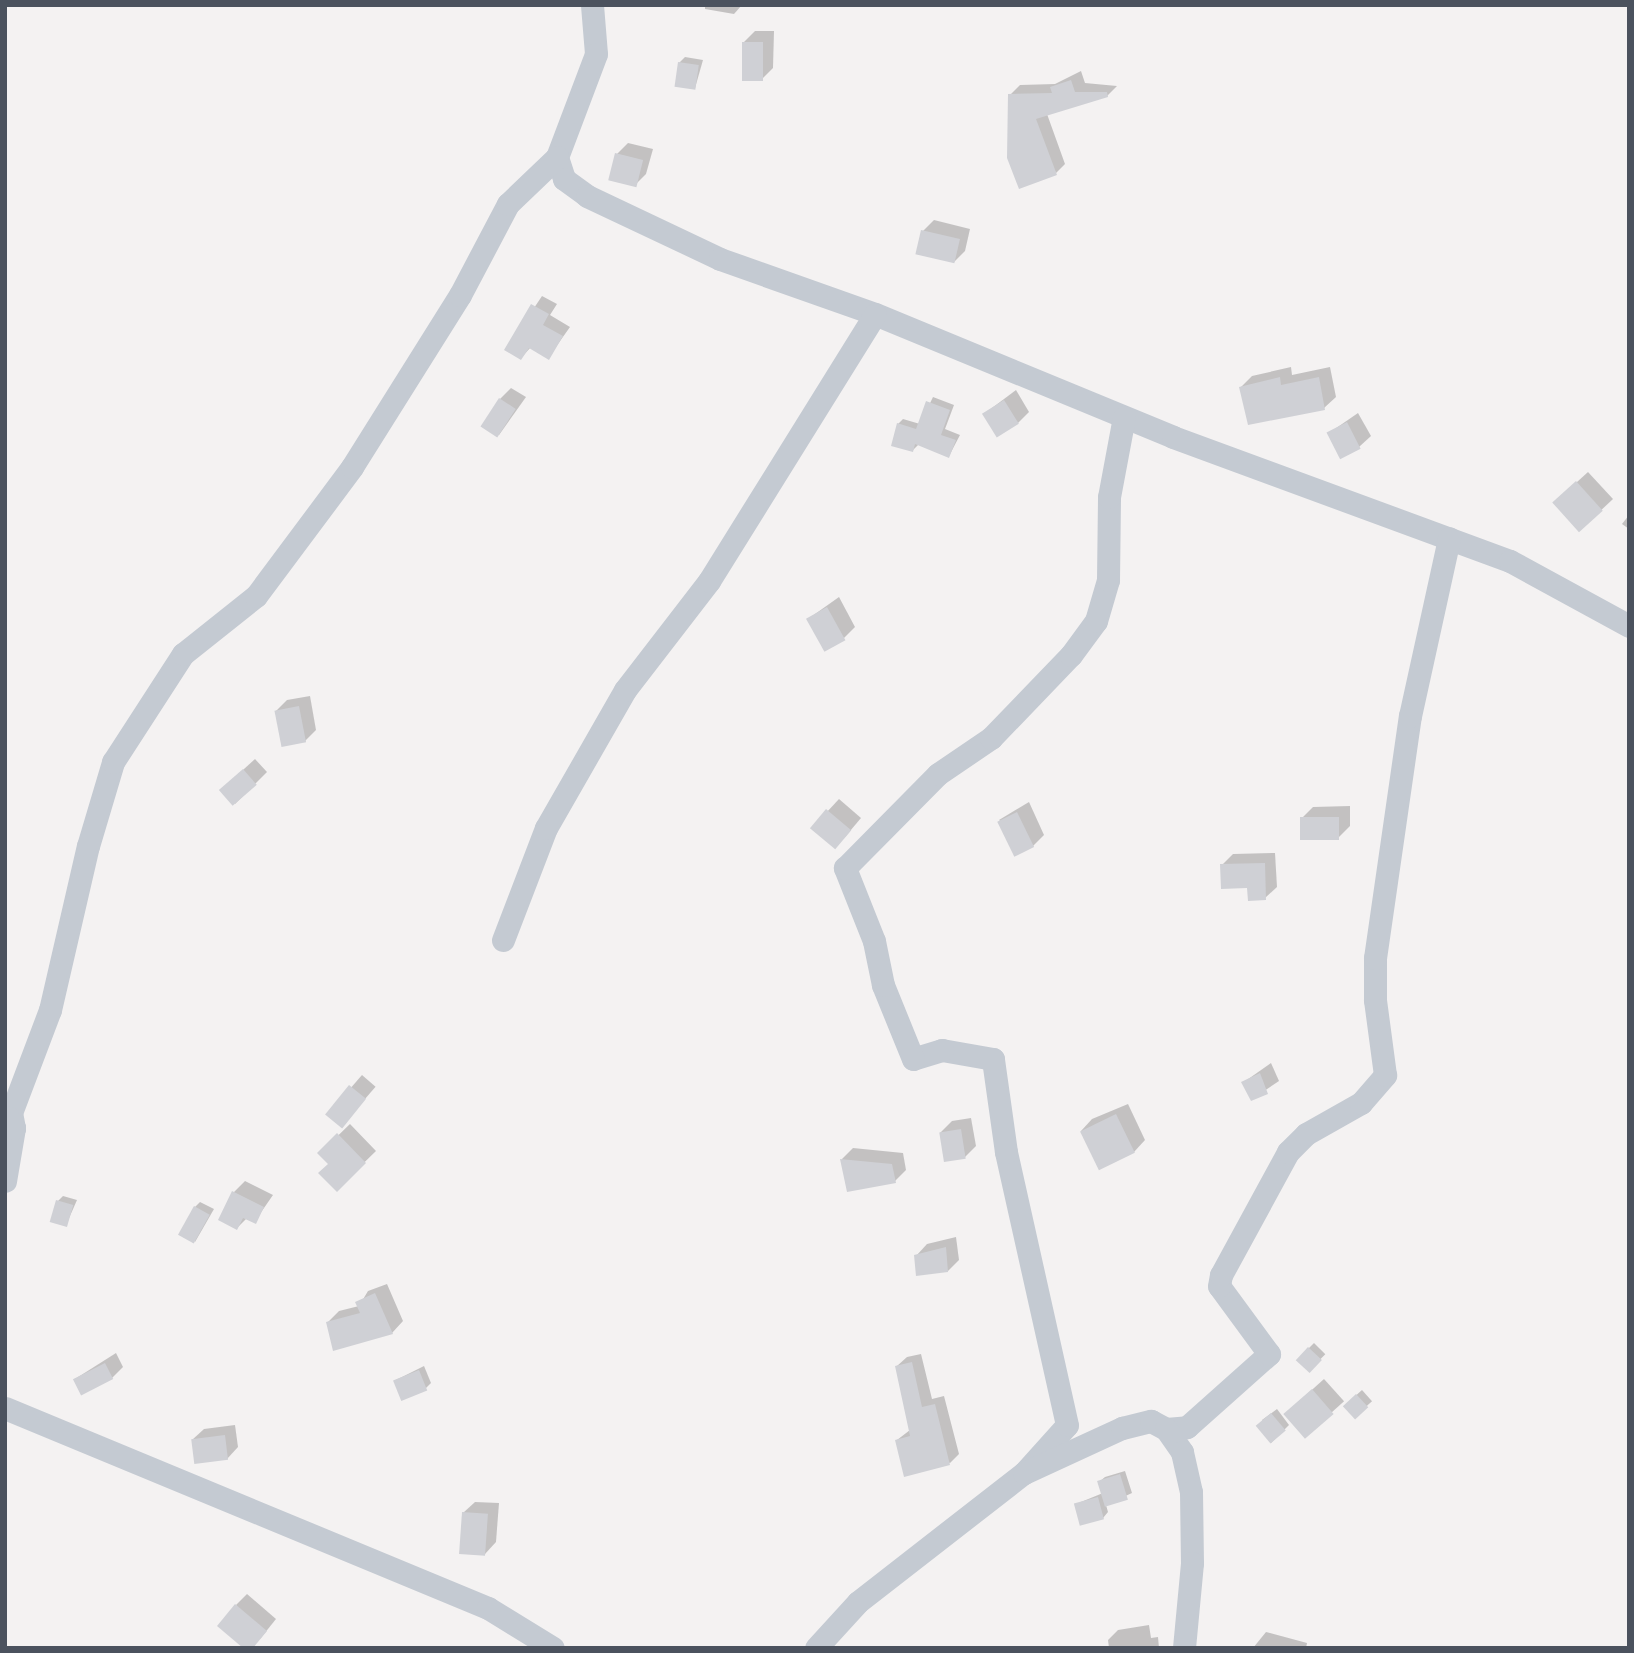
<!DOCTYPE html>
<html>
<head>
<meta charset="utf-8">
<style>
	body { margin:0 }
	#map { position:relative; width:1634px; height:1653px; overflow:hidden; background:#f4f2f2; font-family:Lato,sans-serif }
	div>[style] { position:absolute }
	.shadow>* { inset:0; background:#0003; transform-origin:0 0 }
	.building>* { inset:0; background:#cfd0d5; transform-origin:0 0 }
	.street>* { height:23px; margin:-11.5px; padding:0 11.5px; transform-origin:11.5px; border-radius:11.5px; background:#c4cad2 }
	span { translate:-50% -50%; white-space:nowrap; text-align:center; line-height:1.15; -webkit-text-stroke:5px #fff; paint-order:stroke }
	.frame { position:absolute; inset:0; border:7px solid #4b525e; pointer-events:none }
</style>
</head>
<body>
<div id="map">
	<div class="shadow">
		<i style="clip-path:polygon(705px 5px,742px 5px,734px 14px,705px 9px)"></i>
		<i style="clip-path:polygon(755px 31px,774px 31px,773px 68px,762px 79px,744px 42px)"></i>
		<i style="clip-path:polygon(685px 57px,703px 60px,695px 88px,679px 63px)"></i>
		<i style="clip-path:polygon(1081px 71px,1085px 83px,1117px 86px,1107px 96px,1047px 114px,1065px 164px,1056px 173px,1010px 95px,1020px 85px,1055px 84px)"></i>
		<i style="clip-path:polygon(628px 143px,653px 149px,646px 174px,635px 185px,617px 154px)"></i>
		<i style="clip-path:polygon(934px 220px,970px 229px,965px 251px,954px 262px,923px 231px)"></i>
		<i style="clip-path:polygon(542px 296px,557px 304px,550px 315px,570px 327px,548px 358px,531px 347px,521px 358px,506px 350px)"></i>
		<i style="clip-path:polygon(1291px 367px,1292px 375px,1330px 367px,1336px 397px,1324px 408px,1241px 387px,1252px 376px)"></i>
		<i style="clip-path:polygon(511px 388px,526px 397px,499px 435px,500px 399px)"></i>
		<i style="clip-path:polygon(1016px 390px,1029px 412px,1018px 423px,984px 414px)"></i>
		<i style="clip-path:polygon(933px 397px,954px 405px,945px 429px,960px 435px,949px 456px,919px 444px,913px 450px,898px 424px,903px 419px,920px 424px)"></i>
		<i style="clip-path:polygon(1358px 413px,1371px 436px,1359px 447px,1329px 433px)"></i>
		<i style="clip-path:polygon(1588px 472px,1613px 499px,1580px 530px,1566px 492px)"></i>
		<i style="clip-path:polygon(1629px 515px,1629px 529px,1622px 524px)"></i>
		<i style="clip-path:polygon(839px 597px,855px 627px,844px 638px,808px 619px)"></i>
		<i style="clip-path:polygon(310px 696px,316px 730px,305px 741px,276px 711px,287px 700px)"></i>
		<i style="clip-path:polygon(255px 759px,267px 772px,235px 804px,233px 779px)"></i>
		<i style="clip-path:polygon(839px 799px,861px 818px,845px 837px,812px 828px)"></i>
		<i style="clip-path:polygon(1029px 802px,1044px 835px,1033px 846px,999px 820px)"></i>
		<i style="clip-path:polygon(1350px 806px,1350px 826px,1339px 837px,1302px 818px,1313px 807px)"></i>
		<i style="clip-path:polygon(1275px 853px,1277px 887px,1265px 898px,1222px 865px,1233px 854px)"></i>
		<i style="clip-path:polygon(1271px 1063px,1279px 1081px,1252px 1099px,1244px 1082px)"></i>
		<i style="left:362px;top:1075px;width:18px;height:52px;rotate:41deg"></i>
		<i style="clip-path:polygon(1128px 1104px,1145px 1140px,1134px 1152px,1081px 1131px,1092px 1119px)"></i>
		<i style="clip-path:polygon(971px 1118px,976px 1146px,965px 1157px,940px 1133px,952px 1121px)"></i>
		<i style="clip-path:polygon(350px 1124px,376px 1151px,337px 1189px,330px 1164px,320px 1153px)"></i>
		<i style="clip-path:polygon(853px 1148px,903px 1153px,906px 1170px,895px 1181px,848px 1190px,842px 1159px)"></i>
		<i style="clip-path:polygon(245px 1181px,273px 1195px,255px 1221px,247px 1218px,237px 1228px,234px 1192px)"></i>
		<i style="clip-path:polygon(63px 1196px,77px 1200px,66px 1225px,58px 1201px)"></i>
		<i style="clip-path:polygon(200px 1202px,214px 1209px,195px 1242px,195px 1207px)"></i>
		<i style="clip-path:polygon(956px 1237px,959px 1260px,948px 1271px,916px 1256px,927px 1244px)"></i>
		<i style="clip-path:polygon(387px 1284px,403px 1321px,392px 1333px,328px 1322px,339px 1311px,359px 1306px,368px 1291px)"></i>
		<i style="left:1314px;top:1343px;width:16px;height:23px;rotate:45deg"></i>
		<i style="clip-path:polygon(116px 1353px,123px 1367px,112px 1378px,75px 1379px)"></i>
		<i style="clip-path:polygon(921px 1354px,932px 1399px,944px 1396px,959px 1454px,950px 1463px,897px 1440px,910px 1430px,897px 1366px,907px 1357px)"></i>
		<i style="clip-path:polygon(424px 1366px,431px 1383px,426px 1388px,396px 1380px)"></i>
		<i style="left:1324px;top:1379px;width:30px;height:52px;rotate:48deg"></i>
		<i style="left:1362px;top:1390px;width:15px;height:24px;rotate:48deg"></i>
		<i style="clip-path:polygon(1277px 1409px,1289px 1425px,1271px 1443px,1262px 1420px)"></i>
		<i style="clip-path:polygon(235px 1425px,238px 1447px,227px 1459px,192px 1440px,204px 1429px)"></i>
		<i style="clip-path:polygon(1125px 1471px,1132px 1493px,1106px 1505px,1108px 1512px,1103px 1518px,1076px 1504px,1103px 1493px,1099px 1482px,1105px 1477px)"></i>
		<i style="clip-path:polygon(475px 1502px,499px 1503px,496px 1542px,485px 1554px,463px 1513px)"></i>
		<i style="clip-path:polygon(247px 1594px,276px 1619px,260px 1639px,236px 1605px)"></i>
		<i style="clip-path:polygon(1149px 1625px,1151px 1638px,1158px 1637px,1159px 1648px,1109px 1648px,1108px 1640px,1118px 1630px)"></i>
		<i style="clip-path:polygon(1266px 1632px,1307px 1643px,1306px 1648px,1253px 1648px)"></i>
	</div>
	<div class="building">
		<i style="left:742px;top:42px;width:21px;height:39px"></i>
		<i style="left:678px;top:62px;width:21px;height:25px;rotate:8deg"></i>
		<i style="clip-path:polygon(1071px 80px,1075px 92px,1107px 92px,1108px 97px,1036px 119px,1057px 175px,1019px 189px,1007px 158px,1008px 94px,1052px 93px,1050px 87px)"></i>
		<i style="left:615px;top:153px;width:29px;height:28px;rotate:14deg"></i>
		<i style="left:921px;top:230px;width:40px;height:25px;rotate:13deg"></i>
		<i style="clip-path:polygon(531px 304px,549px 314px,543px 325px,563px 336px,549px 360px,529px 348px,521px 360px,504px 350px)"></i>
		<i style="clip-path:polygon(1280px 377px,1281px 385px,1319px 377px,1325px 410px,1248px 425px,1239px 387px)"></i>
		<i style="left:499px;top:398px;width:20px;height:34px;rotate:33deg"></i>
		<i style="left:1004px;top:400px;width:28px;height:26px;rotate:58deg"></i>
		<i style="clip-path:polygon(926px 401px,950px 410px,941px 435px,956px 440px,949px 458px,915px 444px,913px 452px,891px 446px,897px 423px,916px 429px)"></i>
		<i style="left:1347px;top:422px;width:30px;height:23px;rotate:63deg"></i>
		<i style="left:1576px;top:481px;width:40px;height:32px;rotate:48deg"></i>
		<i style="left:827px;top:607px;width:38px;height:24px;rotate:61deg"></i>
		<i style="left:299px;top:706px;width:37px;height:25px;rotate:79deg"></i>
		<i style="left:243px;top:769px;width:21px;height:32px;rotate:49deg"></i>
		<i style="left:826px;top:809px;width:33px;height:25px;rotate:40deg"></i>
		<i style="left:1017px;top:812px;width:39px;height:22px;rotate:64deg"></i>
		<i style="left:1300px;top:817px;width:39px;height:23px"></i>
		<i style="clip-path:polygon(1265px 863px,1266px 900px,1248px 901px,1247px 888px,1221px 889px,1220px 864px)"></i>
		<i style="clip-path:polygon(1260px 1073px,1268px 1094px,1251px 1101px,1241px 1082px)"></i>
		<i style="left:349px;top:1085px;width:22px;height:38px;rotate:39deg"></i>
		<i style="left:1116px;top:1114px;width:43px;height:40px;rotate:64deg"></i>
		<i style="left:961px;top:1129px;width:30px;height:22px;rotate:81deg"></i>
		<i style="clip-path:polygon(337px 1133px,366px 1163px,337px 1192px,318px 1173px,328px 1164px,317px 1153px)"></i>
		<i style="clip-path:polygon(840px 1159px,892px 1164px,896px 1183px,847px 1192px)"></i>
		<i style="clip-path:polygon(232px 1191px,264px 1207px,256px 1224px,243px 1218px,237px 1230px,218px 1220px)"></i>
		<i style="left:56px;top:1200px;width:18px;height:23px;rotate:16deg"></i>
		<i style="left:194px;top:1206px;width:18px;height:33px;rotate:29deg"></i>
		<i style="clip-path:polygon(946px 1247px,948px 1272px,916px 1276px,914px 1255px)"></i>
		<i style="clip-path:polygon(375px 1293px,393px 1334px,333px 1351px,326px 1322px,360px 1313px,355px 1302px)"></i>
		<i style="left:1308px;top:1347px;width:19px;height:18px;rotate:43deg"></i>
		<i style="clip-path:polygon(912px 1362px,922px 1407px,935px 1404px,950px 1465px,904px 1477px,895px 1440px,910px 1436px,895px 1366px)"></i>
		<i style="left:105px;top:1363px;width:18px;height:36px;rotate:63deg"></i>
		<i style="left:419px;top:1370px;width:22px;height:28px;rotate:68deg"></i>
		<i style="left:1312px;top:1389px;width:33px;height:38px;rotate:49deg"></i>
		<i style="left:1356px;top:1394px;width:18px;height:18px;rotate:47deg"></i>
		<i style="left:1271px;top:1413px;width:23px;height:20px;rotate:50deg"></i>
		<i style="left:225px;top:1435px;width:25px;height:34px;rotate:83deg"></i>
		<i style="left:1120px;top:1474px;width:27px;height:24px;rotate:73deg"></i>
		<i style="left:1098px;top:1497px;width:23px;height:25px;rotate:75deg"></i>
		<i style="left:462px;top:1512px;width:26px;height:42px;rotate:4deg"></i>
		<i style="clip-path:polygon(235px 1604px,267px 1631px,253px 1648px,243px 1648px,217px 1626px)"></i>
	</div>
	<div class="street">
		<i style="left:592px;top:5px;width:49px;rotate:85.3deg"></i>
		<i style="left:596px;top:54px;width:110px;rotate:110.7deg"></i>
		<i style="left:557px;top:157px;width:23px;rotate:72deg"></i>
		<i style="left:564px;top:179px;width:29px;rotate:36deg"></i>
		<i style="left:587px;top:196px;width:147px;rotate:25.3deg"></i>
		<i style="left:720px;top:259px;width:164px;rotate:19.5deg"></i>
		<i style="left:875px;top:314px;width:322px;rotate:22.4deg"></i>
		<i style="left:1173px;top:437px;width:359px;rotate:20.2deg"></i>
		<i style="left:1510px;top:561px;width:136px;rotate:28.6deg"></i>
		<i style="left:503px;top:940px;width:120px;rotate:-69deg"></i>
		<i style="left:546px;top:828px;width:159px;rotate:-60.2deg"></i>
		<i style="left:625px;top:690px;width:138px;rotate:-52.4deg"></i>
		<i style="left:709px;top:581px;width:314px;rotate:-58.1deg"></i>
		<i style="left:14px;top:1128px;width:15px;rotate:-101deg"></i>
		<i style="left:11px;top:1113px;width:110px;rotate:-69.3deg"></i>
		<i style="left:50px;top:1010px;width:168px;rotate:-77deg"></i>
		<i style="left:88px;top:846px;width:88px;rotate:-73.4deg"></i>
		<i style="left:113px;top:762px;width:129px;rotate:-57.1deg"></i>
		<i style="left:183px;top:654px;width:93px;rotate:-38.5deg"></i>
		<i style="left:256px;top:596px;width:161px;rotate:-53.3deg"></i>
		<i style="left:352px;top:467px;width:203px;rotate:-57.9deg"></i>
		<i style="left:460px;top:295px;width:103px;rotate:-62.2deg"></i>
		<i style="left:508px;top:204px;width:68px;rotate:-43.8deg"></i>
		<i style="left:5px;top:1181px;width:54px;rotate:-80.4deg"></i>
		<i style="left:14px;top:1128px;width:13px;rotate:-122deg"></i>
		<i style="left:5px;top:1408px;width:523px;rotate:22.49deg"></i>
		<i style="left:488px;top:1608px;width:76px;rotate:31.6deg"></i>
		<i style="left:1166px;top:1429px;width:21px;rotate:-5deg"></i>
		<i style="left:1187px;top:1427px;width:110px;rotate:-41.7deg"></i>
		<i style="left:1269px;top:1354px;width:84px;rotate:-126.3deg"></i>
		<i style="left:1219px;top:1286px;width:11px;rotate:-80deg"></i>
		<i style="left:1221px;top:1275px;width:140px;rotate:-61.4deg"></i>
		<i style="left:1288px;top:1152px;width:25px;rotate:-45deg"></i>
		<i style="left:1306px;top:1134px;width:63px;rotate:-29.4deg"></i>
		<i style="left:1361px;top:1103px;width:37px;rotate:-49deg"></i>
		<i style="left:1385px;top:1075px;width:76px;rotate:-97.6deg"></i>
		<i style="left:1375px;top:1000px;width:42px;rotate:-90deg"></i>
		<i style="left:1375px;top:958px;width:245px;rotate:-81.8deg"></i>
		<i style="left:1410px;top:716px;width:182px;rotate:-77.6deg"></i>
		<i style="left:1024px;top:1473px;width:64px;rotate:-48.1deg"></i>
		<i style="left:1067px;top:1425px;width:280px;rotate:-102.6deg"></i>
		<i style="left:1006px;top:1152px;width:94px;rotate:-98deg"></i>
		<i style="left:993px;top:1059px;width:52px;rotate:-170deg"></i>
		<i style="left:942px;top:1050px;width:30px;rotate:163deg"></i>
		<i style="left:913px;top:1059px;width:80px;rotate:-112.1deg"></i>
		<i style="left:883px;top:985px;width:45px;rotate:-101.6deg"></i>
		<i style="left:874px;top:941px;width:79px;rotate:-111.7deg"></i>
		<i style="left:845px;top:868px;width:132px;rotate:-45.3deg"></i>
		<i style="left:938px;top:774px;width:64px;rotate:-34.2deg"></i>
		<i style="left:991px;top:738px;width:115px;rotate:-46.1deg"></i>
		<i style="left:1071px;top:655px;width:42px;rotate:-53.7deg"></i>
		<i style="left:1096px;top:621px;width:43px;rotate:-73.7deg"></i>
		<i style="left:1108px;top:580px;width:83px;rotate:-89.3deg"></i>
		<i style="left:1109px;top:497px;width:81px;rotate:-79.4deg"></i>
		<i style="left:816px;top:1648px;width:62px;rotate:-47.6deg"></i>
		<i style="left:858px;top:1602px;width:210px;rotate:-37.9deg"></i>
		<i style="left:1024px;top:1473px;width:108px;rotate:-24.7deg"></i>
		<i style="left:1122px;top:1428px;width:30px;rotate:-14deg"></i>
		<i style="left:1151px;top:1421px;width:17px;rotate:28deg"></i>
		<i style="left:1166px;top:1429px;width:28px;rotate:55deg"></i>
		<i style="left:1182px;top:1452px;width:41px;rotate:77.3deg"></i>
		<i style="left:1191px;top:1492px;width:71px;rotate:89.2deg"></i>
		<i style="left:1192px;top:1563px;width:85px;rotate:95.4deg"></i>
	</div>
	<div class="frame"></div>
</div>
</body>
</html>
